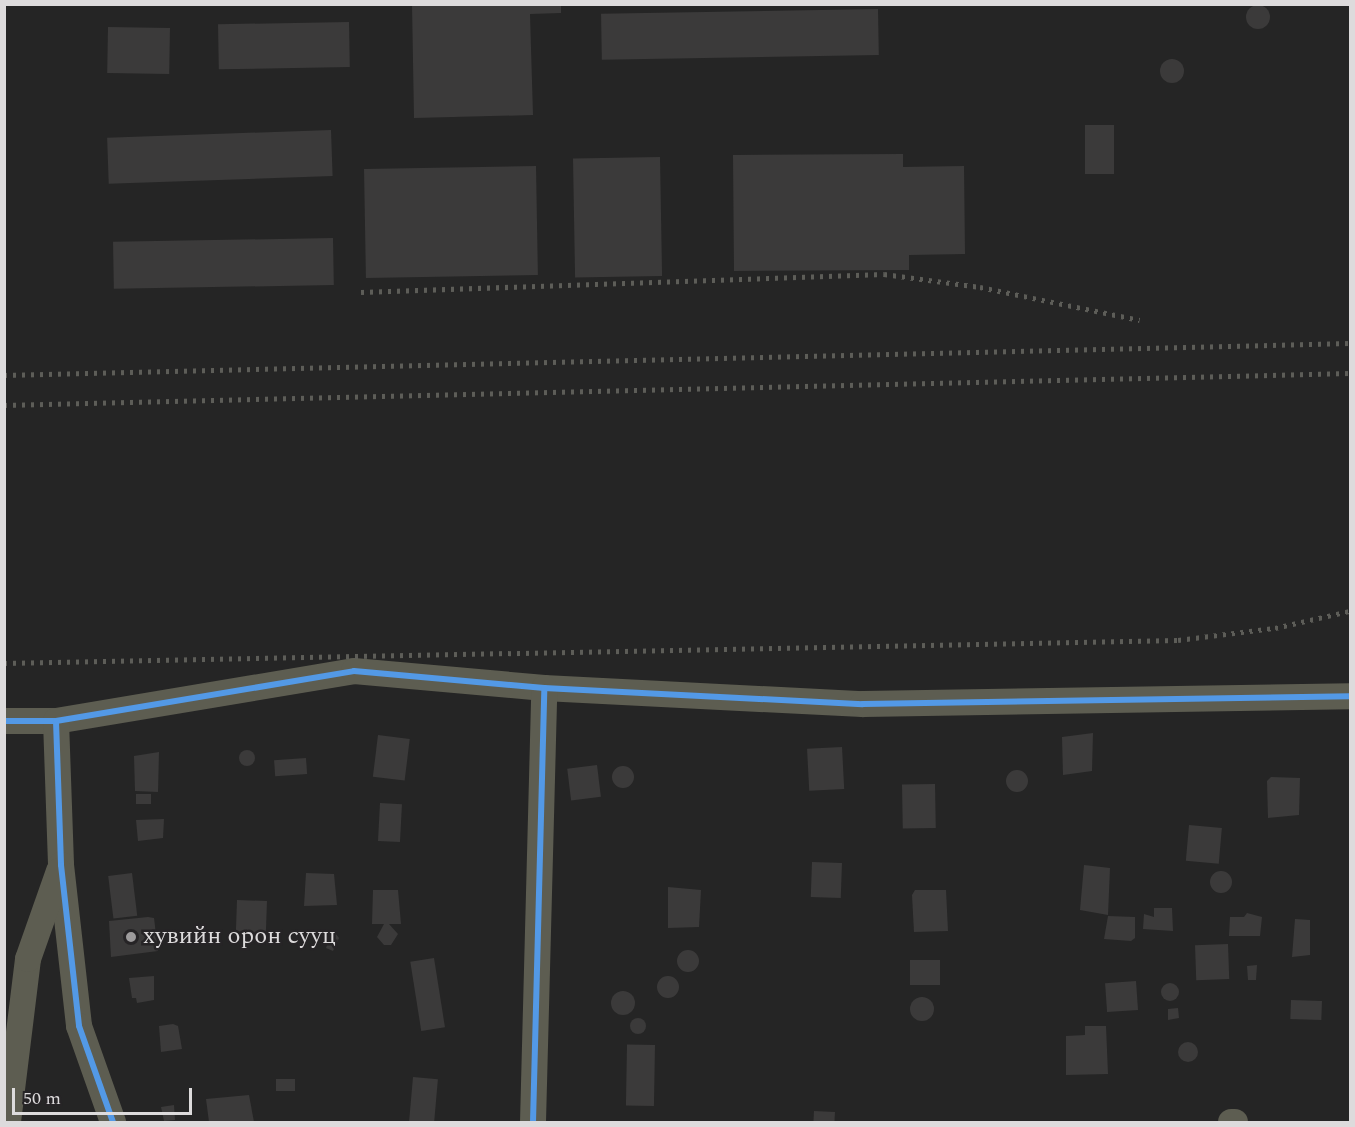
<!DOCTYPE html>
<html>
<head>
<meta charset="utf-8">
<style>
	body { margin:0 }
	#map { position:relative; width:1355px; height:1127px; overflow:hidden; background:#252525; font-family:Spectral,serif }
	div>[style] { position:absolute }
	.building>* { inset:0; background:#3b3a3a; transform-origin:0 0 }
	.round { border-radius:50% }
	.minor>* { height:26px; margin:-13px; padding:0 13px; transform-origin:13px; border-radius:13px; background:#5d5d51 }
	.rail>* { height:4.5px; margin-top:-2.25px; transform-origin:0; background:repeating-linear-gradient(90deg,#5d5d58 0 3px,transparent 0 9px) }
	.cycleway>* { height:6px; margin:-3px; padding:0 3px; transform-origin:3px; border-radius:3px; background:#5399e6 }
	.dots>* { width:16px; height:16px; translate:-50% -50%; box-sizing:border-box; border:3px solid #262426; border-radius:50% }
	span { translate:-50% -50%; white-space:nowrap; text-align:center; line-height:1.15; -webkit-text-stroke:5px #262426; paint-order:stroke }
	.poi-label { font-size:24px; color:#dddbdc }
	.left { translate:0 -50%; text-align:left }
	.frame { position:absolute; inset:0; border:6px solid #dddbdc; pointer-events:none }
	.scale { position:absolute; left:12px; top:1088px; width:180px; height:27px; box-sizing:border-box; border:3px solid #dddbdc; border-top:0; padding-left:8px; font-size:18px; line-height:21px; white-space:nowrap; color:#dddbdc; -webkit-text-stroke:4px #262426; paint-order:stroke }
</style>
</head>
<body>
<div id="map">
	<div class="building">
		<i style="clip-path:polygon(412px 4px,561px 4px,561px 13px,530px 14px,533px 115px,414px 118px)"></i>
		<i class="round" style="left:1246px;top:5px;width:24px;height:24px"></i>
		<i style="left:878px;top:9px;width:46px;height:277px;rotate:89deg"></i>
		<i style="left:349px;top:22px;width:45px;height:131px;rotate:89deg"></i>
		<i style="left:108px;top:27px;width:62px;height:46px;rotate:1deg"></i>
		<i class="round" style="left:1160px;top:59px;width:24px;height:24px"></i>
		<i style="left:1085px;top:125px;width:29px;height:49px"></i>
		<i style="left:331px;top:130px;width:46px;height:224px;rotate:88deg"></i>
		<i style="clip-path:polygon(903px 154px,903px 167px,964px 166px,965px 254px,909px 255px,909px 270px,734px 271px,733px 155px)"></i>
		<i style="left:660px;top:157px;width:119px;height:87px;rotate:89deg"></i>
		<i style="left:536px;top:166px;width:109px;height:172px;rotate:89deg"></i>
		<i style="left:333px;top:238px;width:47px;height:220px;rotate:89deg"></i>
		<i style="clip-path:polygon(1093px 733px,1092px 771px,1063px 775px,1062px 737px)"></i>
		<i style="left:378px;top:735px;width:32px;height:42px;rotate:7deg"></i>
		<i style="left:842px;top:747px;width:42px;height:35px;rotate:87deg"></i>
		<i class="round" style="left:239px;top:750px;width:16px;height:16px"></i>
		<i style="clip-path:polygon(159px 752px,158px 792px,135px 791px,134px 756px)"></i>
		<i style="left:306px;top:758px;width:16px;height:32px;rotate:86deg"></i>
		<i style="left:597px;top:765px;width:32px;height:30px;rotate:83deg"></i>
		<i class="round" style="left:612px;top:766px;width:22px;height:22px"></i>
		<i class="round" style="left:1006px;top:770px;width:22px;height:22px"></i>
		<i style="clip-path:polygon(1271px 777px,1300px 778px,1299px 815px,1268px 818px,1267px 781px)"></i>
		<i style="left:935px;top:784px;width:44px;height:33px;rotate:89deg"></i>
		<i style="left:151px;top:794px;width:10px;height:15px;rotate:90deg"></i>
		<i style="left:380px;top:803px;width:22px;height:38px;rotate:3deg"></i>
		<i style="clip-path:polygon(164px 819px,163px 838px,138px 841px,136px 820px)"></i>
		<i style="left:1189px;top:825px;width:33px;height:36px;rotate:5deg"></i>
		<i style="left:812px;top:862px;width:30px;height:35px;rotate:2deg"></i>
		<i style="clip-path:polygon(1084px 865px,1110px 868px,1108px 915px,1080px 910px)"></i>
		<i class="round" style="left:1210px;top:871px;width:22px;height:22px"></i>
		<i style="left:132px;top:873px;width:43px;height:24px;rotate:83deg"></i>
		<i style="clip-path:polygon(306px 873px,334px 874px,337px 905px,304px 906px)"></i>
		<i style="clip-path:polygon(668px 887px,701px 890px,699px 927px,668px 928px)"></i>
		<i style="clip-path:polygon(373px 890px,398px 890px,401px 924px,389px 924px,398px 934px,391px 945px,384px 945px,377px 937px,384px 924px,372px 924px)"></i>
		<i style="clip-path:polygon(915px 890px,946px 890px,948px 931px,914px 932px,912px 895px)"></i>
		<i style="left:237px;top:900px;width:30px;height:32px;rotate:2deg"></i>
		<i style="clip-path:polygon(1154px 908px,1172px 908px,1173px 931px,1143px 929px,1144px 914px,1154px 917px)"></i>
		<i style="clip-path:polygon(1247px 913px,1262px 917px,1260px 936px,1229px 936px,1230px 917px,1244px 917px)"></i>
		<i style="clip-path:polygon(1108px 916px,1135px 917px,1135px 938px,1131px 941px,1104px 939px)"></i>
		<i style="clip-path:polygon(148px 917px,154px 918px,158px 951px,111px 957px,109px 921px)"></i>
		<i style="clip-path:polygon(1295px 919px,1310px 920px,1310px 955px,1292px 957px)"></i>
		<i style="clip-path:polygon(333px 930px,339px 938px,333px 951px,326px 948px)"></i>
		<i style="left:1228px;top:944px;width:35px;height:33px;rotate:88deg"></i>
		<i class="round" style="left:677px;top:950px;width:22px;height:22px"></i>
		<i style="left:434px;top:958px;width:70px;height:24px;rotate:81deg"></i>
		<i style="left:910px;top:960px;width:30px;height:25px"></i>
		<i style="clip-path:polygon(1257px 965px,1256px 980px,1248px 980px,1247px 966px)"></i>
		<i class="round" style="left:657px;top:976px;width:22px;height:22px"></i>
		<i style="clip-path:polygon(154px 976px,154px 1000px,137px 1003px,136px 998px,132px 998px,129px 978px)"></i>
		<i style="left:1136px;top:981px;width:29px;height:31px;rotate:86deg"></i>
		<i class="round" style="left:1161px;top:983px;width:18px;height:18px"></i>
		<i class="round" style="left:611px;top:991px;width:24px;height:24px"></i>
		<i class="round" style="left:910px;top:997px;width:24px;height:24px"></i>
		<i style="left:1291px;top:1000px;width:31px;height:19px;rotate:2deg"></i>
		<i style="clip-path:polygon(1178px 1008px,1179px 1018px,1168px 1020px,1168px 1009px)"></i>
		<i class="round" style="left:630px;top:1018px;width:16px;height:16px"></i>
		<i style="clip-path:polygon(173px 1024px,178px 1026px,182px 1049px,161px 1052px,159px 1026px)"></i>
		<i style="clip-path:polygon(1085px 1026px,1106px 1026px,1108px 1074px,1066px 1075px,1066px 1036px,1085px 1035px)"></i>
		<i class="round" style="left:1178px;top:1042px;width:20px;height:20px"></i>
		<i style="left:655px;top:1045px;width:61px;height:28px;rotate:91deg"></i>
		<i style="left:413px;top:1077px;width:25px;height:45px;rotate:5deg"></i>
		<i style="left:276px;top:1079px;width:19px;height:12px"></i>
		<i style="clip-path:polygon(249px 1095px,254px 1122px,209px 1122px,206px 1099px)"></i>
		<i style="clip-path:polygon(174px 1105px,175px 1120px,164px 1121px,161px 1107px)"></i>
		<i style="left:814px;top:1111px;width:21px;height:11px;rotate:3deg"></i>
	</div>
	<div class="minor">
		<i style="left:4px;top:721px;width:52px"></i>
		<i style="left:56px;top:721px;width:302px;rotate:-9.5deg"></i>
		<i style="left:354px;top:671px;width:191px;rotate:5.1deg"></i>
		<i style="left:544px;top:688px;width:319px;rotate:2.9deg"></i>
		<i style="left:863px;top:704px;width:487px;rotate:-0.9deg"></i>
		<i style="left:56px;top:721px;width:144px;rotate:88deg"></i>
		<i style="left:61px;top:865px;width:162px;rotate:83.6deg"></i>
		<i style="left:79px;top:1026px;width:102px;rotate:70.5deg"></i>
		<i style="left:8px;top:1122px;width:164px;rotate:-83deg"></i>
		<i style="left:28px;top:959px;width:93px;rotate:-70.6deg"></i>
		<i style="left:533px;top:1122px;width:434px;rotate:-88.5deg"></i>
		<i style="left:1231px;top:1122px;width:4px"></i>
	</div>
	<div class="rail">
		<i style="left:361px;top:292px;width:523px;rotate:-1.97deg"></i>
		<i style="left:884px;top:274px;width:97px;rotate:7.7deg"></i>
		<i style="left:980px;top:287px;width:163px;rotate:11.7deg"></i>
		<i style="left:4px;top:375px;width:1346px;rotate:-1.36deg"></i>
		<i style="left:4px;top:405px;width:1346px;rotate:-1.36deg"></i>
		<i style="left:4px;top:663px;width:1174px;rotate:-1.12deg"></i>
		<i style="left:1178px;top:640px;width:98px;rotate:-7.1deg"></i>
		<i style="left:1275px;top:628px;width:77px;rotate:-12.8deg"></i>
	</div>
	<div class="cycleway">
		<i style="left:4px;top:721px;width:52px"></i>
		<i style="left:56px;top:721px;width:302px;rotate:-9.5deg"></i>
		<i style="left:354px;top:671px;width:191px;rotate:5.1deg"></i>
		<i style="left:544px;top:688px;width:319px;rotate:2.9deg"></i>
		<i style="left:863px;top:704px;width:487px;rotate:-0.9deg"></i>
		<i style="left:56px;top:721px;width:144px;rotate:88deg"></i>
		<i style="left:61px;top:865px;width:162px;rotate:83.6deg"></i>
		<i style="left:79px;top:1026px;width:102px;rotate:70.5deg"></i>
		<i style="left:533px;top:1122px;width:434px;rotate:-88.5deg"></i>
	</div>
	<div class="dots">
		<i style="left:131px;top:937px;background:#9d9b9c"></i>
	</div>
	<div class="poi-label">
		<span class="left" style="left:143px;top:937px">хувийн орон сууц</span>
	</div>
	<div class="frame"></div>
	<div class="scale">50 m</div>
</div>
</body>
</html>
